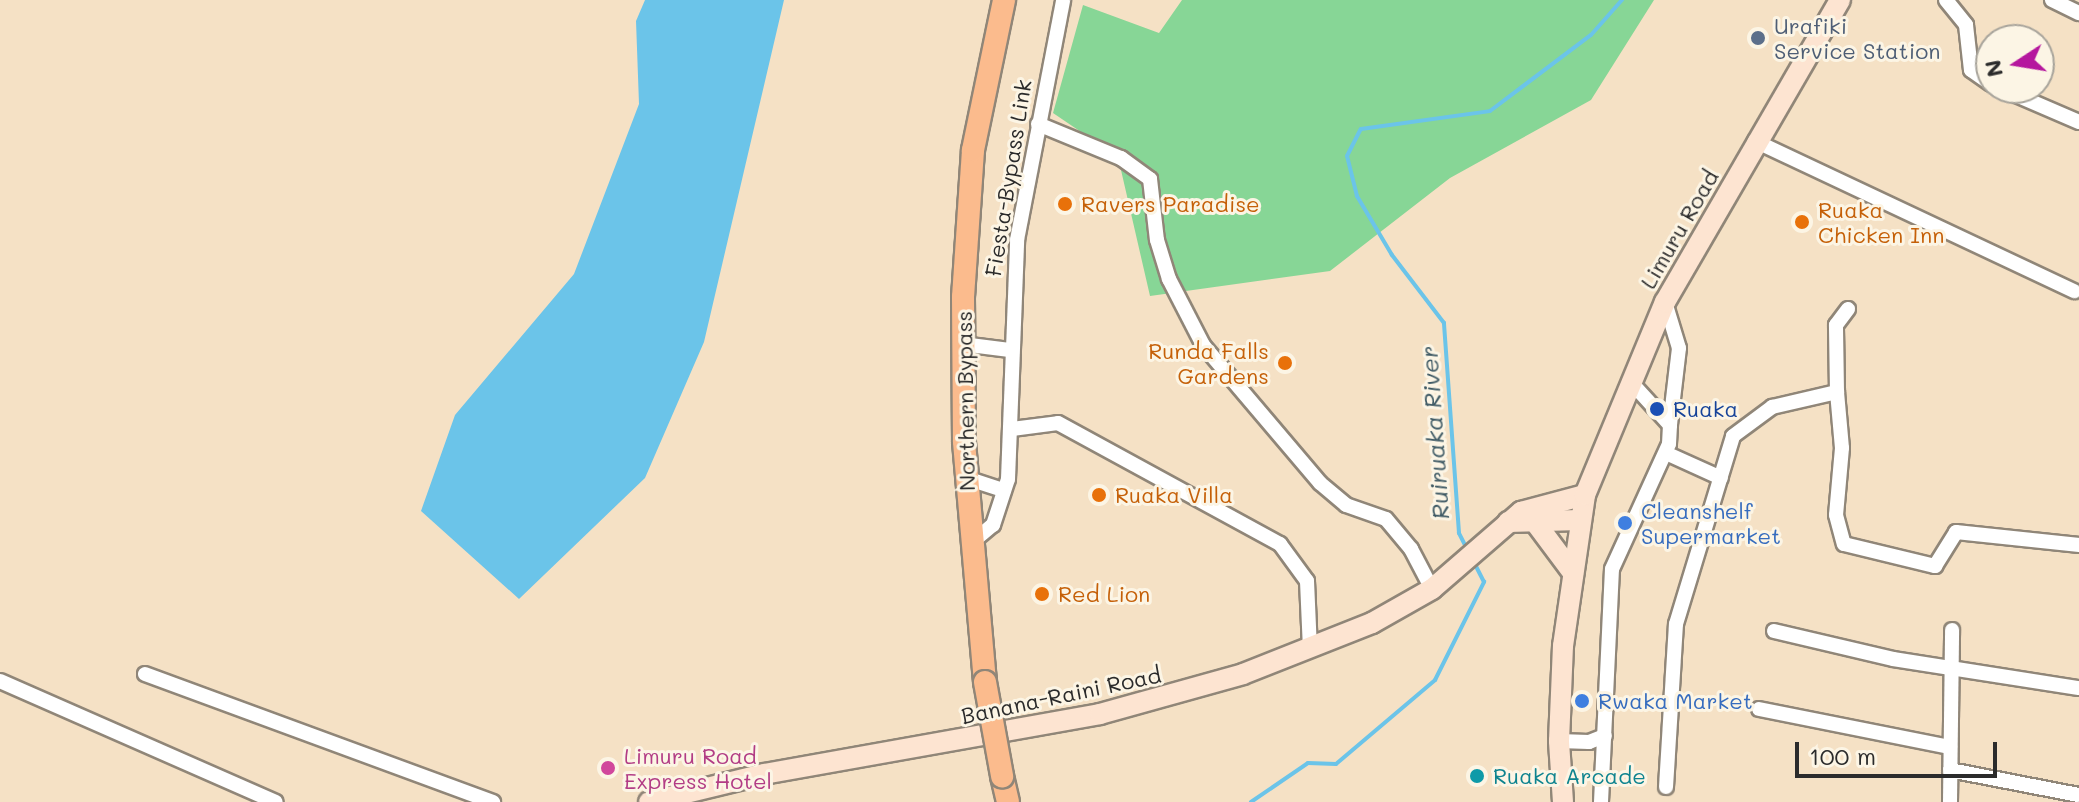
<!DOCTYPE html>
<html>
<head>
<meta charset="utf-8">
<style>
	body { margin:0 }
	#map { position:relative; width:2079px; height:802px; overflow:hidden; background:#f5e1c5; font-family:Mali,sans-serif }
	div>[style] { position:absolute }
	.green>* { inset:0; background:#87d696 }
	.water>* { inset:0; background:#6bc4e9 }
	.stream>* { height:4px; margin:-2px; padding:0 2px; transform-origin:2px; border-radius:2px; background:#6bc4e9 }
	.roads { filter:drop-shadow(2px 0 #908678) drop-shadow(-2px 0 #908678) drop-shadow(0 2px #908678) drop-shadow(0 -2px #908678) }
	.street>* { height:14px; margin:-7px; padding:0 7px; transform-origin:7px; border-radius:7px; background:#fff }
	.secondary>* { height:20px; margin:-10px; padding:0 10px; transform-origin:10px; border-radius:10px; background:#fde4d1 }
	.primary>* { height:22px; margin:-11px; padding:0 11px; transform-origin:11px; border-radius:11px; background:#fbbb8d }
	.bridges { filter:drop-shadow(2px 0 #908678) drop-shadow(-2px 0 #908678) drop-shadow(0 2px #908678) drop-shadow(0 -2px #908678) }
	.primary-bridge>* { height:22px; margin:-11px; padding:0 11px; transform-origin:11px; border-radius:11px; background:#fbbb8d }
	.dots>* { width:22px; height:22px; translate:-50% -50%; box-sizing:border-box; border:4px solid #fcf5e5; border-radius:50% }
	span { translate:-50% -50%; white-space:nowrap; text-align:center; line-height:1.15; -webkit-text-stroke:6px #fcf5e5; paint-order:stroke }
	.service-label { font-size:22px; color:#4e5e75 }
	.left { translate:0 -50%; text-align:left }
	.street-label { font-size:22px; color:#2b2b2b }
	.food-label { font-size:22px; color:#c56008 }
	.right { translate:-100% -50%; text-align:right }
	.transit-label { font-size:22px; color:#164399 }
	.shop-label { font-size:22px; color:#366cbe }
	.hotel-label { font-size:22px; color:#b23c85 }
	.culture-label { font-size:22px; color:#0d838f }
	.water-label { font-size:24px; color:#3e5964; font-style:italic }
	.north { position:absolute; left:1975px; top:24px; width:80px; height:80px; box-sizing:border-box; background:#fcf5e5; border:2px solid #a8a49b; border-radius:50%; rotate:258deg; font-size:22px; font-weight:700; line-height:32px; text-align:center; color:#2b2b2b }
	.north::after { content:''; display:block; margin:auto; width:28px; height:36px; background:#b5179e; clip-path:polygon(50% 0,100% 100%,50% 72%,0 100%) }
	.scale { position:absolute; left:1795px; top:742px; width:202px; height:36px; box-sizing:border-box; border:4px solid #2b2b2b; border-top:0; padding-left:10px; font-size:24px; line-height:28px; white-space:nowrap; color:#2b2b2b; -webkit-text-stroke:6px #fcf5e5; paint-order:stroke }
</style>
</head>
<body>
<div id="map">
	<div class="green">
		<i style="clip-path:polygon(1182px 0,1654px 0,1591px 100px,1450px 178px,1330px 271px,1150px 296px,1118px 157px,1053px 113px,1083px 5px,1159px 33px)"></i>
	</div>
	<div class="water">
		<i style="clip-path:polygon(645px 0,784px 0,704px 342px,645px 478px,519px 599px,421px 511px,455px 415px,574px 274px,639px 104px,636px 21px)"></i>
	</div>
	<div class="stream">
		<i style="left:1467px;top:549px;width:18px;rotate:-117deg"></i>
		<i style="left:1459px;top:533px;width:211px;rotate:-94.1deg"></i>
		<i style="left:1444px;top:323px;width:86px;rotate:-127.4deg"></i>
		<i style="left:1392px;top:255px;width:69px;rotate:-120.7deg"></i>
		<i style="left:1357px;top:196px;width:41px;rotate:-104deg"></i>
		<i style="left:1347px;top:156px;width:30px;rotate:-63deg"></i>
		<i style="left:1361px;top:129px;width:130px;rotate:-7.9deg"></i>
		<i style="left:1490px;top:111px;width:126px;rotate:-37deg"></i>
		<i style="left:1591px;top:35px;width:47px;rotate:-48.5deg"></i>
		<i style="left:1251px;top:802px;width:69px;rotate:-34.4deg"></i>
		<i style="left:1308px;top:763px;width:28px;rotate:2deg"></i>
		<i style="left:1336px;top:764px;width:130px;rotate:-40.3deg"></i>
		<i style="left:1435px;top:680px;width:110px;rotate:-63.4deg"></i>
		<i style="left:1484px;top:582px;width:25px;rotate:-117deg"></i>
	</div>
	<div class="roads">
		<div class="street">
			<i style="left:1946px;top:0;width:32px;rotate:51deg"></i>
			<i style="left:1966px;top:25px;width:45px;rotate:83.7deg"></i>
			<i style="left:1971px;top:70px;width:24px;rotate:35deg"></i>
			<i style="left:2052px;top:0;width:30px;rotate:26deg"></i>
			<i style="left:2000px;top:88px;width:86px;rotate:23.3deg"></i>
			<i style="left:1038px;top:124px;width:90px;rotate:22.3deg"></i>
			<i style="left:1121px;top:158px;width:36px;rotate:36deg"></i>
			<i style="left:1150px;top:179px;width:61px;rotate:83.5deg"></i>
			<i style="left:1157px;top:240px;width:41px;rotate:72.9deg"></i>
			<i style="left:1169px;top:279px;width:74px;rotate:62.7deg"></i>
			<i style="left:1203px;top:345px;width:181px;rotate:49.7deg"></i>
			<i style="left:1320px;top:483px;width:34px;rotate:40deg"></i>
			<i style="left:1346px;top:505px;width:42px;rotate:19.3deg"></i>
			<i style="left:1386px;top:519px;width:39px;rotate:50deg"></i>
			<i style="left:1411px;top:549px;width:45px;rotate:62.3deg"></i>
			<i style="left:1755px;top:141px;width:353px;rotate:25.2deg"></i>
			<i style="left:1665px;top:302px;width:48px;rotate:73.1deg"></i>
			<i style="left:1679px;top:348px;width:78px;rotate:96.7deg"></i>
			<i style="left:962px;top:344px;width:48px;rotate:7.1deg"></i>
			<i style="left:1837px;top:392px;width:56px;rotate:84.9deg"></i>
			<i style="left:1842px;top:448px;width:67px;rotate:95.1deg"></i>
			<i style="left:1836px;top:515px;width:30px;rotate:75deg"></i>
			<i style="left:1844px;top:544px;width:94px;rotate:13.6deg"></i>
			<i style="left:1935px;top:566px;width:40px;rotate:-58deg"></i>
			<i style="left:1956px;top:532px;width:124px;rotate:6deg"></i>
			<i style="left:1012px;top:429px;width:46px;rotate:-7.4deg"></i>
			<i style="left:1058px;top:423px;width:253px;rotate:28.6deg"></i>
			<i style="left:1280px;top:544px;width:46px;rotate:53.9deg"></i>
			<i style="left:1307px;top:581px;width:68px;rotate:87.5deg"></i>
			<i style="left:1668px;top:454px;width:58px;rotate:24.4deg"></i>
			<i style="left:966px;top:478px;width:40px;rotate:18deg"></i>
			<i style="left:970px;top:544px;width:30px;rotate:-40deg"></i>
			<i style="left:993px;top:525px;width:48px;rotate:-71.9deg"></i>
			<i style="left:1008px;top:479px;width:239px;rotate:-87.8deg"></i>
			<i style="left:1017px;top:240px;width:244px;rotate:-79.1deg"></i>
			<i style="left:1774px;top:631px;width:122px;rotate:13.2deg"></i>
			<i style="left:1893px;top:659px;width:188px;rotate:8.9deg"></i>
			<i style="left:145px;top:674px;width:371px;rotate:20.2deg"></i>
			<i style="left:0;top:681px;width:301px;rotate:23.7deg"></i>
			<i style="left:1759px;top:709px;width:195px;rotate:11.3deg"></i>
			<i style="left:1559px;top:741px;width:30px;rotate:2deg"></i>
			<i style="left:1589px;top:742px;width:17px;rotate:-21deg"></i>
			<i style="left:1950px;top:770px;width:131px;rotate:11deg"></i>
			<i style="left:1666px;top:787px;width:163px;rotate:-86.5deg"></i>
			<i style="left:1676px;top:624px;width:196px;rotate:-73.1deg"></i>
			<i style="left:1733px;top:436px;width:49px;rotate:-36.6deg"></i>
			<i style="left:1772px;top:407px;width:67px;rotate:-13deg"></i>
			<i style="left:1837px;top:392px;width:67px;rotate:-90.9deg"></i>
			<i style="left:1836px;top:325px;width:20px;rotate:-53deg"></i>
			<i style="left:1601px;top:802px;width:233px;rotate:-87.3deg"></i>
			<i style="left:1612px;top:569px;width:137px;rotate:-65.5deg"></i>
			<i style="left:1669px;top:444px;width:19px;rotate:-87deg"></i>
			<i style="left:1670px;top:425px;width:59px;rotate:-132.3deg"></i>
			<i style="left:1950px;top:802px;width:172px;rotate:-89.3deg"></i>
		</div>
		<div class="secondary">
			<i style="left:1508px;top:522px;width:72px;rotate:-1.6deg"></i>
			<i style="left:1535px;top:522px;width:64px;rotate:53.3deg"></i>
			<i style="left:649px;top:802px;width:118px;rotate:-13.7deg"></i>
			<i style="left:764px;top:774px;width:341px;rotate:-10.1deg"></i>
			<i style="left:1100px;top:714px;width:148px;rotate:-15.6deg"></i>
			<i style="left:1243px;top:674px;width:139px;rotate:-21.6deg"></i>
			<i style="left:1372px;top:623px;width:69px;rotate:-29.5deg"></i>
			<i style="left:1432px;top:589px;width:118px;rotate:-40.9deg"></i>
			<i style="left:1521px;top:512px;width:66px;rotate:-14.9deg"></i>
			<i style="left:1563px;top:802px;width:61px;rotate:-93.8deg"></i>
			<i style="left:1559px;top:741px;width:95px;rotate:-87.6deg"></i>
			<i style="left:1563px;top:646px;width:153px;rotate:-81.7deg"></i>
			<i style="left:1585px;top:495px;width:209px;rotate:-67.5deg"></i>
			<i style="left:1665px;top:302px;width:349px;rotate:-59.9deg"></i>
		</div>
		<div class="primary">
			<i style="left:985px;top:682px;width:242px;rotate:-95deg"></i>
			<i style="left:964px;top:441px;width:144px;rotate:-90.4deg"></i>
			<i style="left:963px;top:297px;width:147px;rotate:-86.1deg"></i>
			<i style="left:973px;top:150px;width:153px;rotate:-78.3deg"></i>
			<i style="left:1002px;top:776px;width:27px;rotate:77deg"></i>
		</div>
	</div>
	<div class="bridges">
		<div class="primary-bridge">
			<i style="left:985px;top:682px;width:96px;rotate:79.7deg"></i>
		</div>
	</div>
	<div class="dots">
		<i style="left:1758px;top:38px;background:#5c6f8a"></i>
		<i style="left:1065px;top:204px;background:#e8710a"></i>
		<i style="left:1802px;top:222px;background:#e8710a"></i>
		<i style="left:1285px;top:363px;background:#e8710a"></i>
		<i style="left:1657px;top:409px;background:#1a4fb4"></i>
		<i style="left:1099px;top:495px;background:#e8710a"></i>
		<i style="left:1625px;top:523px;background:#3f7fe0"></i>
		<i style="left:1042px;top:594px;background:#e8710a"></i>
		<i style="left:1582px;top:701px;background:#3f7fe0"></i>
		<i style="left:608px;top:768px;background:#d1479c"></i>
		<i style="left:1477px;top:776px;background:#0f9aa8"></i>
	</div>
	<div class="service-label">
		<span class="left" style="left:1774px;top:38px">Urafiki<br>Service Station</span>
	</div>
	<div class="street-label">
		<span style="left:1008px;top:178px;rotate:-81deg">Fiesta-Bypass Link</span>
		<span style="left:1679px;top:229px;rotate:-60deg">Limuru Road</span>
		<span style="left:965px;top:401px;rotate:-91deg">Northern Bypass</span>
		<span style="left:1061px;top:695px;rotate:-12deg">Banana-Raini Road</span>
	</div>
	<div class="food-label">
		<span class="left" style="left:1081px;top:204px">Ravers Paradise</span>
		<span class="left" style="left:1818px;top:222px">Ruaka<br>Chicken Inn</span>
		<span class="right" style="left:1269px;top:363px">Runda Falls<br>Gardens</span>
		<span class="left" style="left:1115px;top:495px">Ruaka Villa</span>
		<span class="left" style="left:1058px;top:594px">Red Lion</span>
	</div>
	<div class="transit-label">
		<span class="left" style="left:1673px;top:409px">Ruaka</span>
	</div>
	<div class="shop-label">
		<span class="left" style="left:1641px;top:523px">Cleanshelf<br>Supermarket</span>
		<span class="left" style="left:1598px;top:701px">Rwaka Market</span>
	</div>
	<div class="hotel-label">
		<span class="left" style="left:624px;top:768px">Limuru Road<br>Express Hotel</span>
	</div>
	<div class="culture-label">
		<span class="left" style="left:1493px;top:776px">Ruaka Arcade</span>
	</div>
	<div class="water-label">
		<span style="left:1434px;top:433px;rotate:-94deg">Ruiruaka River</span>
	</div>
	<div class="north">N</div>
	<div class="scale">100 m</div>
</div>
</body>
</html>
